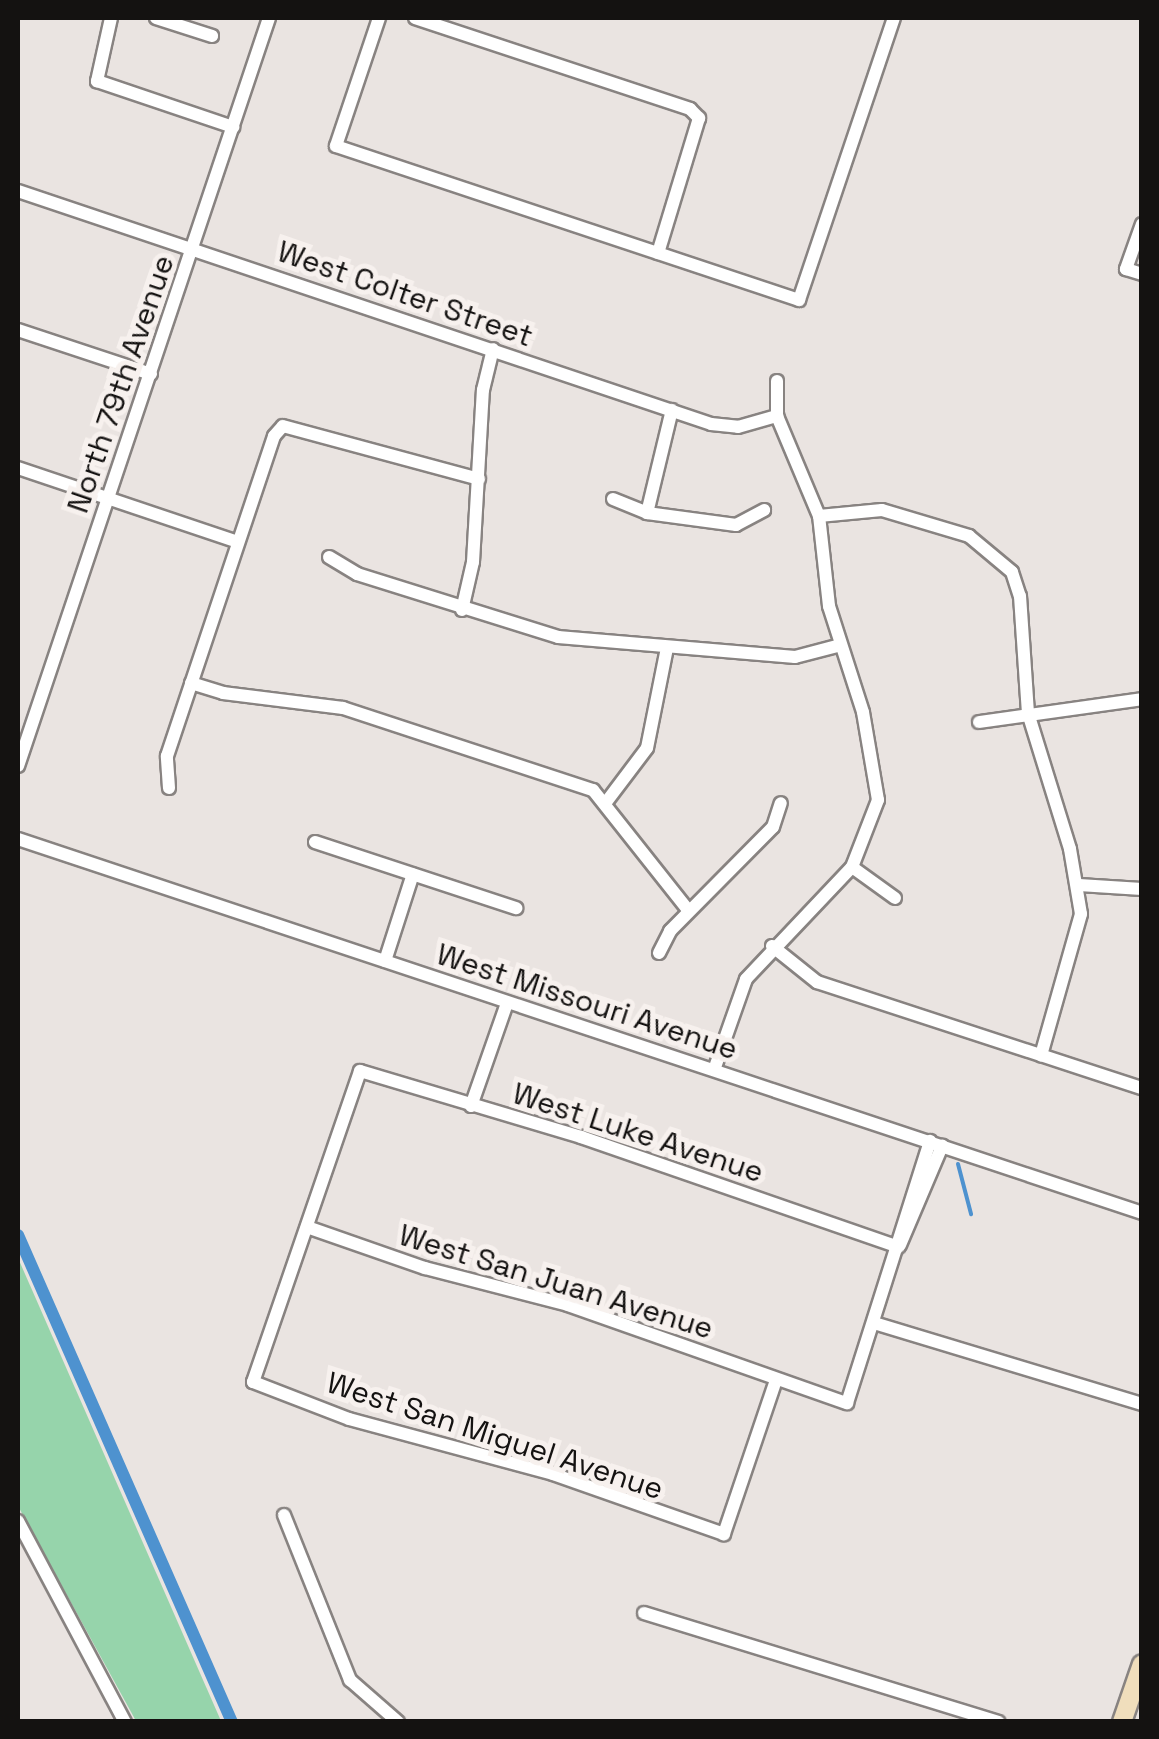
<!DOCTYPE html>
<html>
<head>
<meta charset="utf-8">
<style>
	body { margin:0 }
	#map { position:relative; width:1159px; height:1739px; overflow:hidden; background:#eae4e1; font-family:"Space Grotesk",sans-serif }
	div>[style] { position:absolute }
	.green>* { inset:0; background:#96d4ab }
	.stream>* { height:4px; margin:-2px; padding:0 2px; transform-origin:2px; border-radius:2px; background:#4e92cf }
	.canal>* { height:12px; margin:-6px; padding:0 6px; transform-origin:6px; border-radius:6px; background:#4e92cf }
	.roads { filter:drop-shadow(2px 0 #888381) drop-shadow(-2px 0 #888381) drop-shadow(0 2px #888381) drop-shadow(0 -2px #888381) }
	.street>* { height:12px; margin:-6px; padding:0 6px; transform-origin:6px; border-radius:6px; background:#fff }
	.secondary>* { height:18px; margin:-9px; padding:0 9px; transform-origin:9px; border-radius:9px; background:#f0debc }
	span { translate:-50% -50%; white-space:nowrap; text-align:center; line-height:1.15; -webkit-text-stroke:10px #f7f1ee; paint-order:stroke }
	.street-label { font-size:30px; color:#141211 }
	.frame { position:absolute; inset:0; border:20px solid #141211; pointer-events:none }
</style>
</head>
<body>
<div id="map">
	<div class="green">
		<i style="clip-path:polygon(18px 1258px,129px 1511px,221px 1721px,136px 1721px,18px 1506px)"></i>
	</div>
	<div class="stream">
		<i style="left:958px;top:1164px;width:52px;rotate:75.4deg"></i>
	</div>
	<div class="canal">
		<i style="left:18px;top:1235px;width:532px;rotate:66.28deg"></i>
	</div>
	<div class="roads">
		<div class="street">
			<i style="left:111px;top:18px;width:65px;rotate:102.5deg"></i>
			<i style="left:97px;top:81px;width:144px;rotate:18.7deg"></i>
			<i style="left:156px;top:18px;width:59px;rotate:17.8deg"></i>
			<i style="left:379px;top:18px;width:135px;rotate:108.6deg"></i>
			<i style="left:336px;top:146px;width:488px;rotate:18.4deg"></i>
			<i style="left:799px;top:300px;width:298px;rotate:-71.4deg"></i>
			<i style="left:415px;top:18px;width:290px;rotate:18.3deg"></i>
			<i style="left:690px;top:109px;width:13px;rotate:45deg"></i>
			<i style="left:699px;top:118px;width:141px;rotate:106.9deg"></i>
			<i style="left:18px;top:191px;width:731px;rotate:18.58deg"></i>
			<i style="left:711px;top:424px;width:27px;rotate:6deg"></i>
			<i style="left:738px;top:427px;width:41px;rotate:-15.8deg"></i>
			<i style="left:1142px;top:224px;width:48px;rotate:109.6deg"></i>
			<i style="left:1126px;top:269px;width:17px;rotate:17deg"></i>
			<i style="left:18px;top:330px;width:140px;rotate:18.3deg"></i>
			<i style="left:18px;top:468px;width:232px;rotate:18.6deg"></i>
			<i style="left:613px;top:499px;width:37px;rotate:22deg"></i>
			<i style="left:647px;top:513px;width:90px;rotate:7.7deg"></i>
			<i style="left:736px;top:525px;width:32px;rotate:-28deg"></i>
			<i style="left:647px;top:513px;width:106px;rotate:-76.4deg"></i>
			<i style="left:819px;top:516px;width:63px;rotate:-5.4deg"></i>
			<i style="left:882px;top:510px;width:91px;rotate:16.6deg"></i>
			<i style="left:969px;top:536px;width:56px;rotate:39.9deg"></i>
			<i style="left:1012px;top:572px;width:25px;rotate:72deg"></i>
			<i style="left:1020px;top:596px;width:117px;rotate:86.1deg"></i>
			<i style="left:1028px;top:713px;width:142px;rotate:72.8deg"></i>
			<i style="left:1070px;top:849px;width:66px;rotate:80.4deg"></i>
			<i style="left:1081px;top:914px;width:147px;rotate:105.8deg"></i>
			<i style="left:329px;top:557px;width:33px;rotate:31deg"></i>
			<i style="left:357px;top:574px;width:211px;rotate:17.4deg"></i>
			<i style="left:558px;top:637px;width:238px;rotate:4.8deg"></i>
			<i style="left:795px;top:657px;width:43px;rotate:-14.7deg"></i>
			<i style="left:462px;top:610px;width:49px;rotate:-77.1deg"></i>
			<i style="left:473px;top:562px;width:172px;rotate:-86.7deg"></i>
			<i style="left:483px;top:390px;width:42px;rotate:-76.3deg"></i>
			<i style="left:191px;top:683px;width:34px;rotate:17deg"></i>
			<i style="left:223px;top:693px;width:121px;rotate:7.1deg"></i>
			<i style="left:343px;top:708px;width:263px;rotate:18.2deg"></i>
			<i style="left:593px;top:790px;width:154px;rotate:51.6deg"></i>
			<i style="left:979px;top:722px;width:165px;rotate:-8deg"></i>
			<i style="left:18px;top:766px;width:789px;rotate:-71.45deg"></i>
			<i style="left:169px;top:788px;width:32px;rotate:-94deg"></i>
			<i style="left:167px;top:756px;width:337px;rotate:-71.5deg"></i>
			<i style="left:274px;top:436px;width:13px;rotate:-48deg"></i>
			<i style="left:283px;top:426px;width:203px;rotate:15.1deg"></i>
			<i style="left:607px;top:801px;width:66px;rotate:-53deg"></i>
			<i style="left:647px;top:748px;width:102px;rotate:-78.7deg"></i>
			<i style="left:18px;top:839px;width:1185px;rotate:18.4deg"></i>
			<i style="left:315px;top:842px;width:212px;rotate:18.2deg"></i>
			<i style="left:852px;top:867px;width:53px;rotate:35.8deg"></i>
			<i style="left:1079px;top:885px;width:63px;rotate:3.6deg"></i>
			<i style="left:772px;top:946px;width:58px;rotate:38.7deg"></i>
			<i style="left:817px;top:982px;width:342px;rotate:18.1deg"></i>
			<i style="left:659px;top:953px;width:25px;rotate:-63deg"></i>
			<i style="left:670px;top:931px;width:146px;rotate:-45.3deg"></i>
			<i style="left:773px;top:827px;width:25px;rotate:-72deg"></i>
			<i style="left:385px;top:961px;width:91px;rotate:-72.2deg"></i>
			<i style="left:714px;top:1070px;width:96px;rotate:-70.6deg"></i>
			<i style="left:746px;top:979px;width:154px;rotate:-46.6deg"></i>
			<i style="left:852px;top:867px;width:72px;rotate:-68.8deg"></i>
			<i style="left:878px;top:800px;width:89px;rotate:-99.7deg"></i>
			<i style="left:863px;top:712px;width:111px;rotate:-107.8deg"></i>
			<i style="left:829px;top:606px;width:91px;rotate:-96.3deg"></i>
			<i style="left:819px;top:516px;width:108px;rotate:-112.8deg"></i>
			<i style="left:777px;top:416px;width:35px;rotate:-90deg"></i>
			<i style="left:471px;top:1106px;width:109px;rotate:-70.7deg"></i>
			<i style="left:307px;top:1227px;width:125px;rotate:19.2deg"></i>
			<i style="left:425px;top:1268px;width:148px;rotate:14.5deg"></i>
			<i style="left:568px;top:1305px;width:296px;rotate:19.4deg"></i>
			<i style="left:847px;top:1403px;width:275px;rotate:-72.4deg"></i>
			<i style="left:900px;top:1245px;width:108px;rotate:-67deg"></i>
			<i style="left:874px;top:1323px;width:280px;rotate:16.8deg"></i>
			<i style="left:776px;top:1380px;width:163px;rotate:108.7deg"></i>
			<i style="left:724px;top:1534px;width:181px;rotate:-160.7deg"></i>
			<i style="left:553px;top:1474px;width:211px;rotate:-164.9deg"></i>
			<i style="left:349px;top:1419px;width:103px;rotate:-158.9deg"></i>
			<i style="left:253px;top:1382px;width:329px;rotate:-71deg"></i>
			<i style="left:360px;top:1071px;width:231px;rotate:16.6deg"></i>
			<i style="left:581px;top:1137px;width:336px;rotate:19.1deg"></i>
			<i style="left:284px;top:1515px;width:178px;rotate:68.2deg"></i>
			<i style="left:350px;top:1680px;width:64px;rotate:41.2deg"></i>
			<i style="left:18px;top:1521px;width:228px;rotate:62deg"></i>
			<i style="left:644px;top:1613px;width:371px;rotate:17.1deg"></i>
		</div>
		<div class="secondary">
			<i style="left:1122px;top:1722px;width:61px;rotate:-71deg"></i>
		</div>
	</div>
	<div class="street-label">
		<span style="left:405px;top:294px;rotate:19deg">West Colter Street</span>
		<span style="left:121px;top:384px;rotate:-71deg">North 79th Avenue</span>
		<span style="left:587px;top:1002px;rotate:18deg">West Missouri Avenue</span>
		<span style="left:638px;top:1133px;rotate:18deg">West Luke Avenue</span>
		<span style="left:556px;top:1282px;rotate:17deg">West San Juan Avenue</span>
		<span style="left:495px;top:1436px;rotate:18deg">West San Miguel Avenue</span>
	</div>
	<div class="frame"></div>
</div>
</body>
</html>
